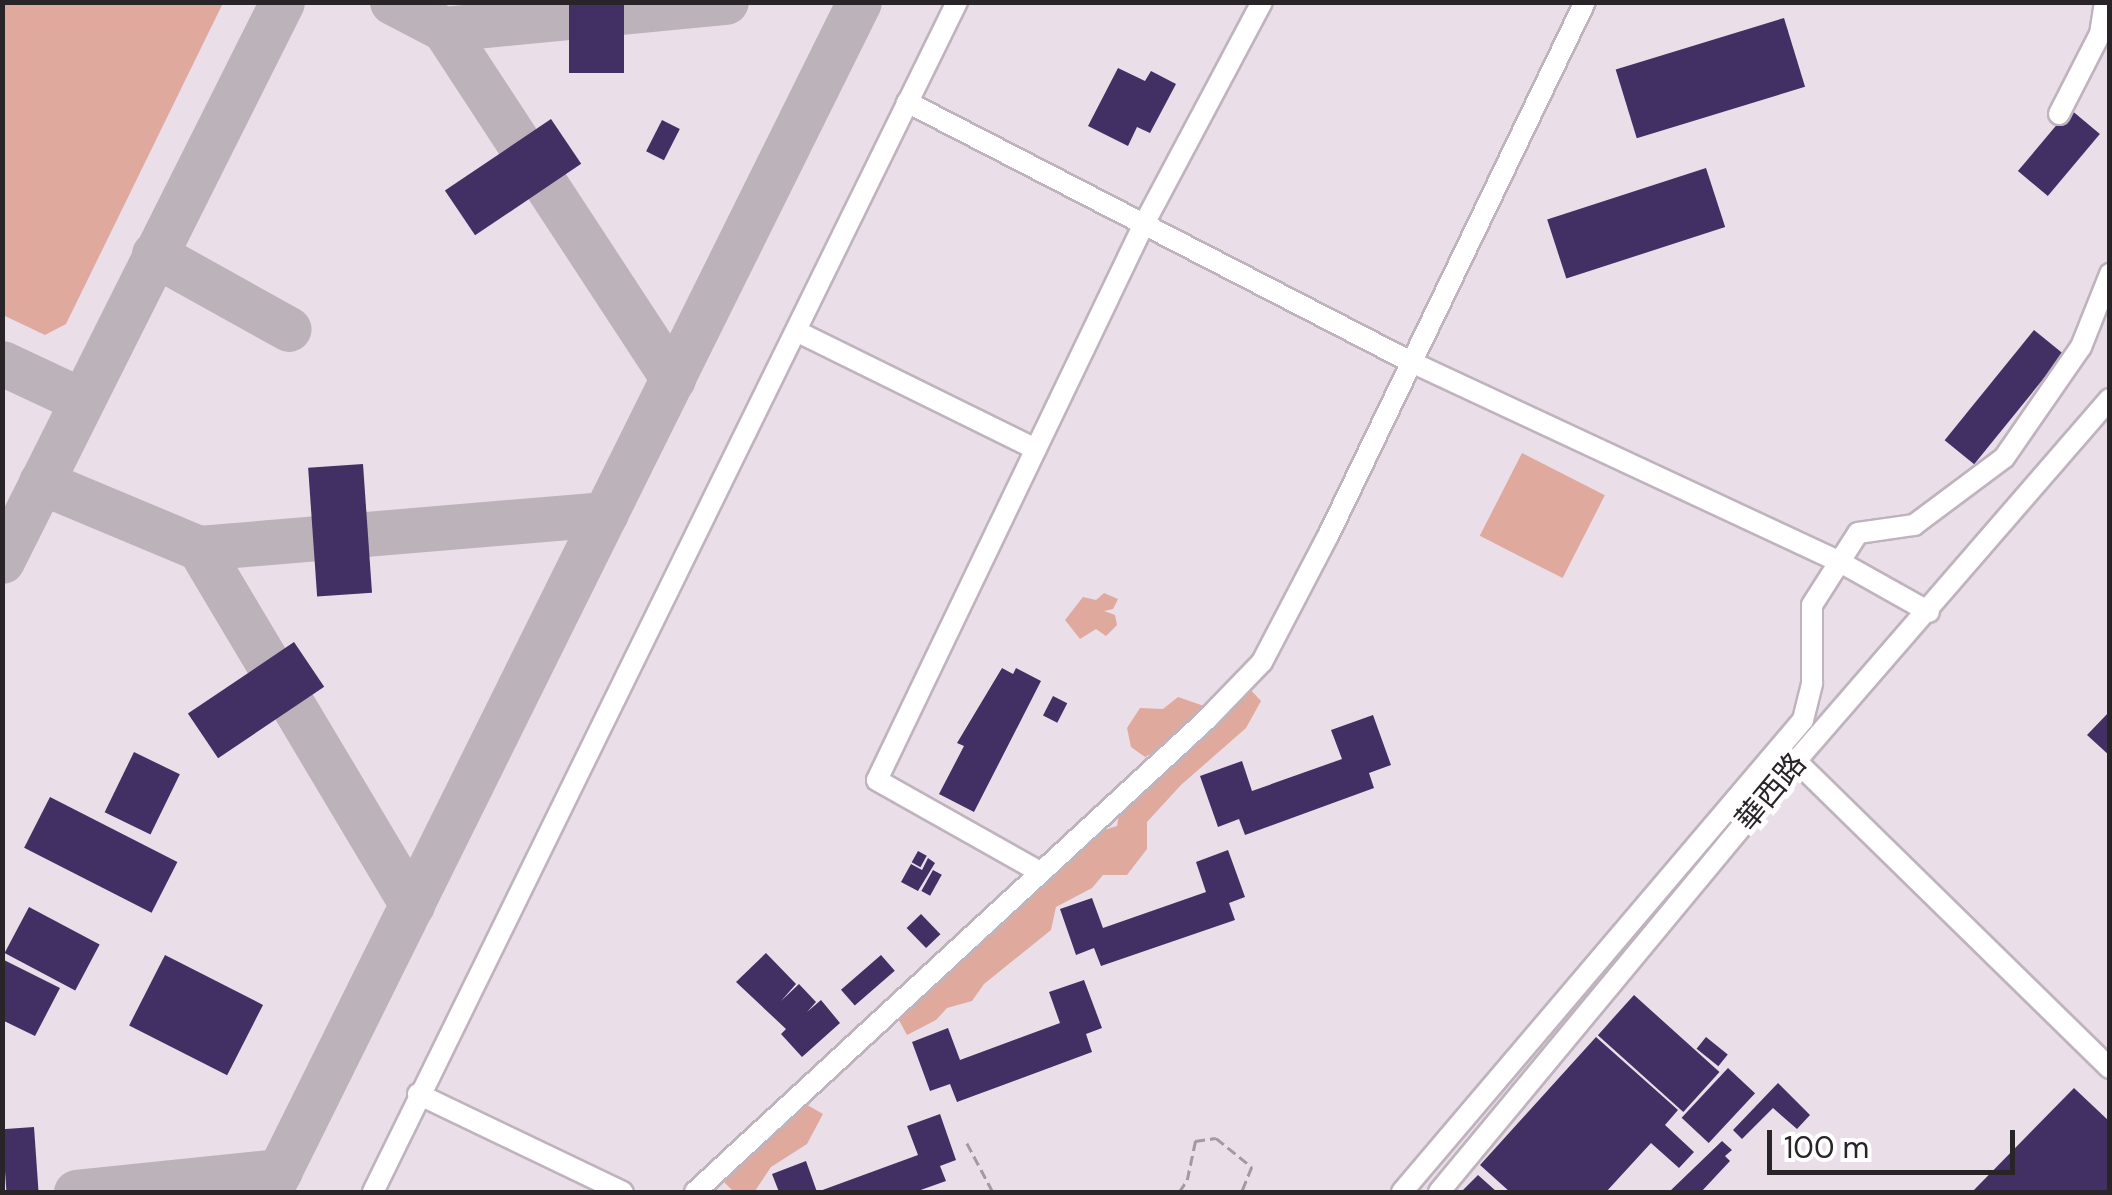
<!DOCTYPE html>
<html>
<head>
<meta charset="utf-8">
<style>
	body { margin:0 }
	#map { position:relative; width:2112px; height:1195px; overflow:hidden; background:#eadee9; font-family:"DM Sans","Noto Sans TC",sans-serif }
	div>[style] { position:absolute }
	.green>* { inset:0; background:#dfa99e; transform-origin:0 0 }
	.taxiway>* { height:45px; margin:-22.5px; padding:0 22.5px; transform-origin:22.5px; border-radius:22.5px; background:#bcb2ba }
	.building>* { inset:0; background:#423065; transform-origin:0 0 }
	.path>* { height:2.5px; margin-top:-1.25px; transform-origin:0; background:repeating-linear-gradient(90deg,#a399a2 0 10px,transparent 0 15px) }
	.roads { filter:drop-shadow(2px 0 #bfb3be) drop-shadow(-2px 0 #bfb3be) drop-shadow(0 2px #bfb3be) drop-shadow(0 -2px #bfb3be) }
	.minor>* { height:20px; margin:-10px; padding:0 10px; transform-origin:10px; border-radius:10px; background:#fff }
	span { translate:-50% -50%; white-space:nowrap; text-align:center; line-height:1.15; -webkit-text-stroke:10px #fff; paint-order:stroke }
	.street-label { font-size:30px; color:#292428 }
	.frame { position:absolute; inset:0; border:5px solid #292428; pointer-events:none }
	.scale { position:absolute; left:1767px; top:1130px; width:248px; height:45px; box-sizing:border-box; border:5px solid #292428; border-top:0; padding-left:12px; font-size:30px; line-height:35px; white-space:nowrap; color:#292428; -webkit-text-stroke:8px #fff; paint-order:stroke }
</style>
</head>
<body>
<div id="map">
	<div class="green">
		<i style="clip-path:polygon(2px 3px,223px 3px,66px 324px,45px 335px,3px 315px)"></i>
		<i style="left:1522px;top:453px;width:93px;height:93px;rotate:27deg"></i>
		<i style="clip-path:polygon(1104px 593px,1118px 599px,1113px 609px,1104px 611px,1115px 615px,1117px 625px,1106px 636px,1096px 629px,1080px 639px,1065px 620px,1083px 597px,1096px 600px)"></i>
		<i style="clip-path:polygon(1247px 686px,1261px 701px,1246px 728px,1181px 785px,1147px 822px,1147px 849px,1127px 875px,1103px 875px,1092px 888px,1056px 907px,1051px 930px,984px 984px,972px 1001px,947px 1008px,936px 1020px,907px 1035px,894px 1011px,1076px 839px,1117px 826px,1122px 799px)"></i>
		<i style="clip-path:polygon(1178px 697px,1204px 706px,1167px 746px,1145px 757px,1131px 747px,1127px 728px,1140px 708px,1163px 709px)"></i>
		<i style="clip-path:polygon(795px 1098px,823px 1114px,807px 1144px,771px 1167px,755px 1191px,733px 1191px,718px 1176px,717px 1161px,730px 1144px,753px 1141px)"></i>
	</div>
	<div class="taxiway">
		<i style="left:392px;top:2px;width:59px;rotate:27.4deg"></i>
		<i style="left:154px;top:254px;width:154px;rotate:29.1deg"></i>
		<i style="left:2px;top:363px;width:87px;rotate:25.1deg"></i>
		<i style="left:673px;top:379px;width:418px;rotate:-123.2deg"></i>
		<i style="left:444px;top:29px;width:283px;rotate:-5.5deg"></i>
		<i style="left:41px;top:482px;width:171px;rotate:22.7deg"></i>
		<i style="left:2px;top:561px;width:625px;rotate:-63.39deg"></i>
		<i style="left:412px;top:905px;width:416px;rotate:-120.8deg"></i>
		<i style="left:199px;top:548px;width:408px;rotate:-4.8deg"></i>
		<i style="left:76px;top:1192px;width:205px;rotate:-5.9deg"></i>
		<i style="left:269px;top:1192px;width:1328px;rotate:-63.63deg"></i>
	</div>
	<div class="building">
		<i style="left:569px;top:2px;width:55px;height:71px"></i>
		<i style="left:1784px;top:18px;width:72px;height:176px;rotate:73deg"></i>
		<i style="clip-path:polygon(1118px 68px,1145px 81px,1151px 71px,1176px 84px,1150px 133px,1137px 127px,1128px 146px,1088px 126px)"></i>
		<i style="left:2070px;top:109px;width:39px;height:81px;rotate:40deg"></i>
		<i style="left:551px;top:119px;width:54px;height:128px;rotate:56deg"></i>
		<i style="left:662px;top:120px;width:20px;height:35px;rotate:27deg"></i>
		<i style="left:1706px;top:168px;width:62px;height:167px;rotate:72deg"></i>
		<i style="left:2034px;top:330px;width:38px;height:142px;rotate:39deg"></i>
		<i style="left:363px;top:464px;width:129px;height:55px;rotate:86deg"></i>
		<i style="left:294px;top:642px;width:54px;height:128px;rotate:56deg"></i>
		<i style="clip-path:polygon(1002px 668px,1013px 674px,1016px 668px,1041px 681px,974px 812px,939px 794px,964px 746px,957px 743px)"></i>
		<i style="left:1053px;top:696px;width:16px;height:22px;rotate:27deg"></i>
		<i style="clip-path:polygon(2110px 711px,2110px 756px,2087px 735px)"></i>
		<i style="clip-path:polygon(1373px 715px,1391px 765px,1369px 773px,1374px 788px,1245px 835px,1239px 819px,1218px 827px,1200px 776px,1242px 761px,1252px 791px,1342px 759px,1331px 730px)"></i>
		<i style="left:134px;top:752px;width:51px;height:67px;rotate:26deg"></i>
		<i style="left:50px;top:797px;width:143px;height:57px;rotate:27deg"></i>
		<i style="clip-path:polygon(1228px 850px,1245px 897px,1229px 903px,1235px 920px,1101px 966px,1094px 948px,1076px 955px,1060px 909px,1092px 898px,1103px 928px,1206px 892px,1196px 862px)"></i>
		<i style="left:918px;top:851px;width:10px;height:13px;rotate:29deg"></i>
		<i style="clip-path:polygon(928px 858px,935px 863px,918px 891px,901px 882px,911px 864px,922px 870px)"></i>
		<i style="left:933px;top:870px;width:10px;height:24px;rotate:29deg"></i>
		<i style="left:29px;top:907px;width:80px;height:52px;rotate:28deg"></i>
		<i style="left:921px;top:914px;width:28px;height:20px;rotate:46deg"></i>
		<i style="clip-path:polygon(766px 953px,796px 984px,781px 1001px,799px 984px,816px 1002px,807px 1012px,821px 1000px,840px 1023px,802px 1057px,781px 1034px,786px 1029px,736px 982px)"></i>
		<i style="left:165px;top:955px;width:110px;height:79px;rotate:27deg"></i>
		<i style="left:881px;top:955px;width:21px;height:53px;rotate:49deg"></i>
		<i style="clip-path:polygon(4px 960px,60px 988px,35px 1036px,2px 1020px)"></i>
		<i style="clip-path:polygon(1084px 980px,1102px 1028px,1086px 1034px,1092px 1052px,957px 1102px,950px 1084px,930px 1091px,912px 1042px,948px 1028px,960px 1060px,1060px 1023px,1049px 992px)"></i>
		<i style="left:1634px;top:995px;width:115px;height:54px;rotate:42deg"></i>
		<i style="clip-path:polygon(1596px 1037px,1678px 1110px,1665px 1125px,1694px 1152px,1679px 1168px,1651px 1143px,1606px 1192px,1510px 1192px,1480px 1165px)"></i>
		<i style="left:1706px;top:1037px;width:28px;height:15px;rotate:39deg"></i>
		<i style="left:1728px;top:1068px;width:37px;height:68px;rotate:43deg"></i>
		<i style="clip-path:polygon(1778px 1083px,1810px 1115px,1797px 1129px,1773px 1108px,1742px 1139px,1733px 1130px)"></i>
		<i style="clip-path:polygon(2074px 1088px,2110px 1122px,2110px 1192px,1972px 1192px)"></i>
		<i style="clip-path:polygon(940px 1114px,956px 1160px,940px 1166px,946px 1181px,915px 1192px,779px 1192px,772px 1174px,806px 1161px,817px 1192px,918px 1155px,907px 1126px)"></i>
		<i style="left:34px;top:1127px;width:65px;height:32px;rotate:86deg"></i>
		<i style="clip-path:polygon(1722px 1141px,1732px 1150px,1725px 1156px,1730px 1161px,1701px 1192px,1669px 1192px)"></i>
		<i style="clip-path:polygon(1478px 1175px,1497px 1192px,1461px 1192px)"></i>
	</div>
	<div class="path">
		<i style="left:967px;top:1143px;width:55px;rotate:62deg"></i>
		<i style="left:1179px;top:1192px;width:14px;rotate:-56deg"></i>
		<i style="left:1187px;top:1180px;width:40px;rotate:-78deg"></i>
		<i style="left:1195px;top:1141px;width:21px;rotate:-8deg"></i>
		<i style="left:1216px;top:1138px;width:46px;rotate:38.9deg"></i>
		<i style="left:1252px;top:1167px;width:27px;rotate:112deg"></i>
	</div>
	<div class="roads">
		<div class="minor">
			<i style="left:907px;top:102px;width:565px;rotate:27.29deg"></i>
			<i style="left:1409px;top:361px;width:476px;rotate:25deg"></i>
			<i style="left:1840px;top:562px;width:102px;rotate:29.3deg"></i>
			<i style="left:2059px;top:114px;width:90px;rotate:-62.9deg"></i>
			<i style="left:2100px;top:34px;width:32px;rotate:-81deg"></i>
			<i style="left:798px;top:332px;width:265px;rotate:26.2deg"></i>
			<i style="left:1796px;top:761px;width:439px;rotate:44.4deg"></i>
			<i style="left:1040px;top:872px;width:187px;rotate:-150.6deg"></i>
			<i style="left:877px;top:780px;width:619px;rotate:-64.35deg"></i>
			<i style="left:1145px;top:222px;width:249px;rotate:-62deg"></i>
			<i style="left:418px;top:1094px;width:227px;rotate:25.6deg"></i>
			<i style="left:373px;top:1192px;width:1326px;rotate:-63.86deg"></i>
			<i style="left:695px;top:1192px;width:697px;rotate:-42.73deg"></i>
			<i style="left:1207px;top:719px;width:79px;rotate:-46deg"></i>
			<i style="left:1262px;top:662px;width:142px;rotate:-62.4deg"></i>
			<i style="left:1328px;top:536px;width:593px;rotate:-64.3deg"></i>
			<i style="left:1402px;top:1192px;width:619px;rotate:-49.65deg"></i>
			<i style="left:1803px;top:720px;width:38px;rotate:-76deg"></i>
			<i style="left:1812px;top:683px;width:78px;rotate:-90deg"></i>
			<i style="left:1812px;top:605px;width:85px;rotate:-57.4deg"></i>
			<i style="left:1858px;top:533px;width:57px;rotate:-8.1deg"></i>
			<i style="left:1914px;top:525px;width:112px;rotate:-36.7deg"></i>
			<i style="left:2004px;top:458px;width:135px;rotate:-55.3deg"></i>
			<i style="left:2081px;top:347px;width:79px;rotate:-68.3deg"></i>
			<i style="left:1439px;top:1192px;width:560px;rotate:-50.36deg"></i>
			<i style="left:1796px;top:761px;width:479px;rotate:-49.1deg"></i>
		</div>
	</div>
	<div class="street-label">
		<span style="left:1771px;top:792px;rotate:-50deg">華西路</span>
	</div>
	<div class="frame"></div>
	<div class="scale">100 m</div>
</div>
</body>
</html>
